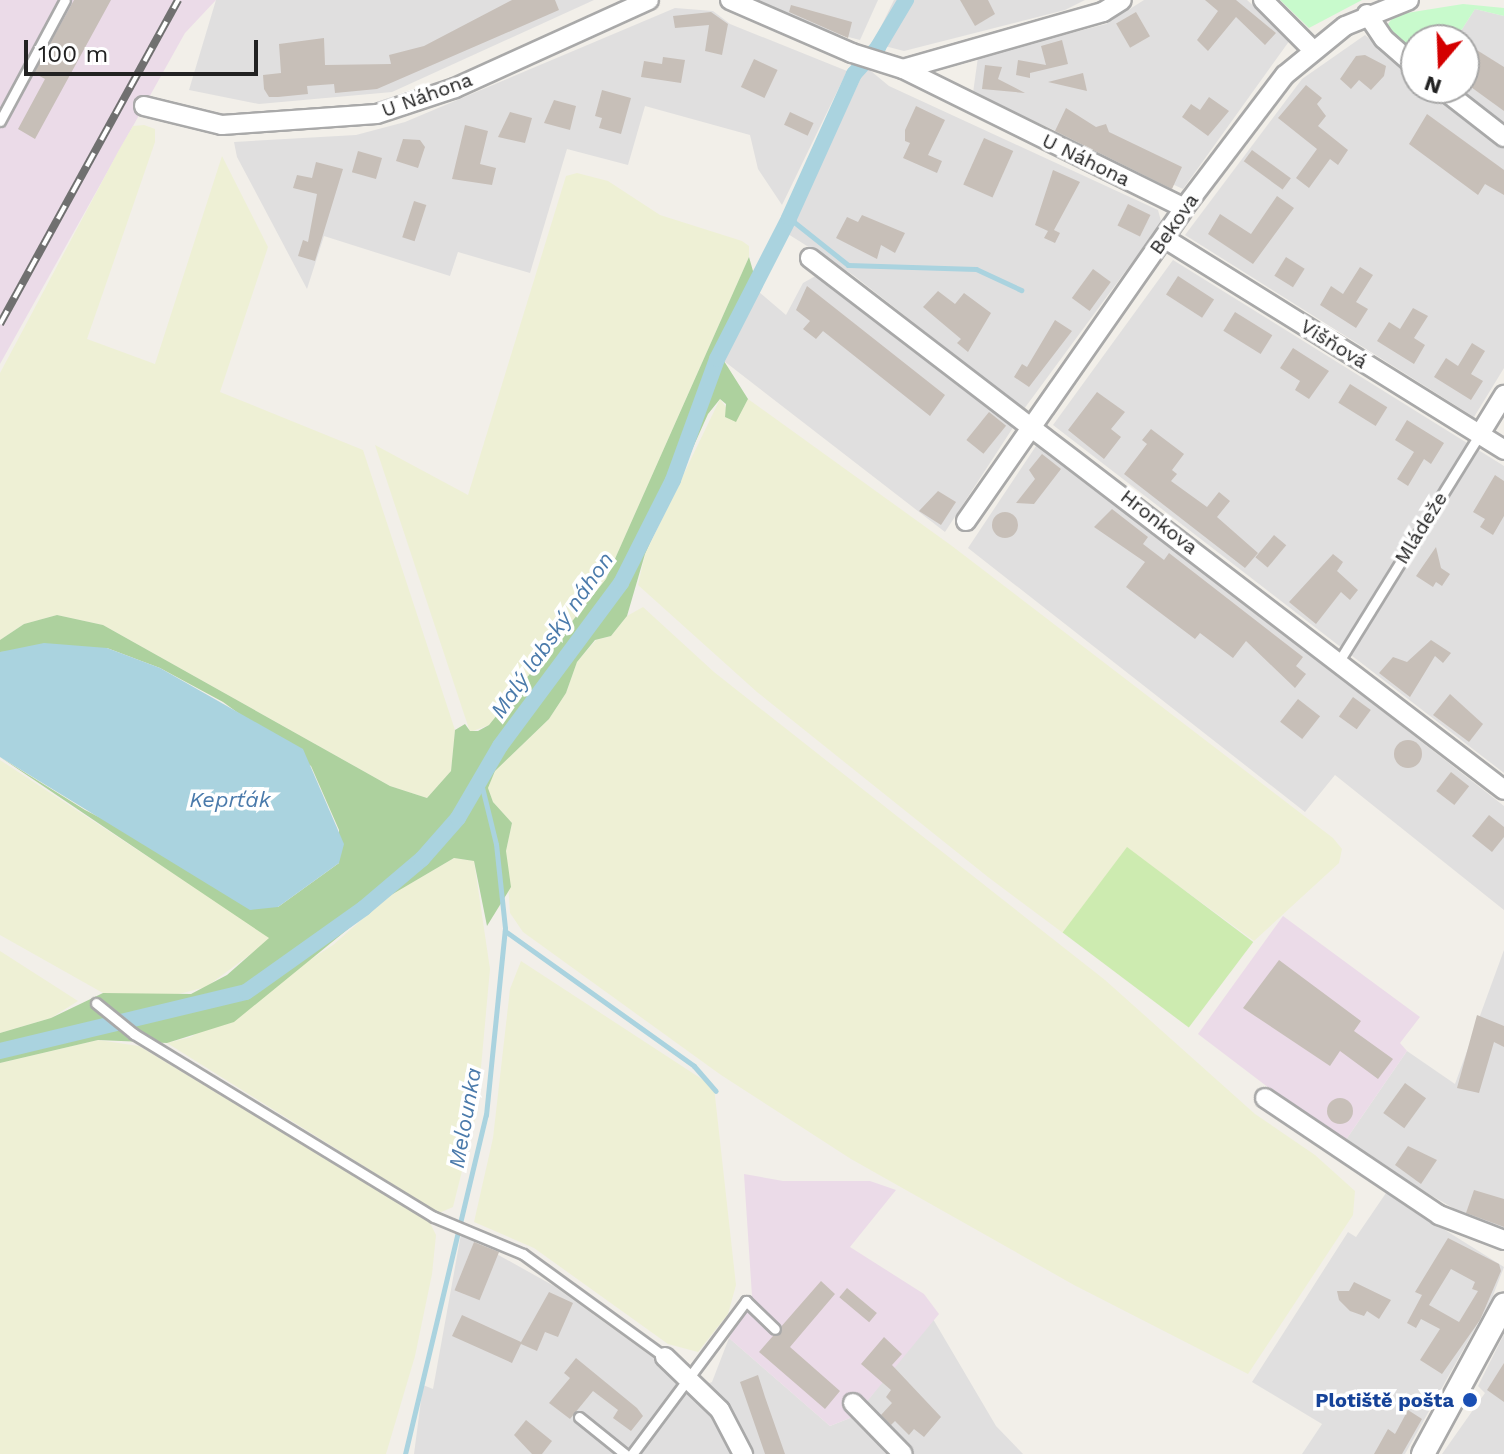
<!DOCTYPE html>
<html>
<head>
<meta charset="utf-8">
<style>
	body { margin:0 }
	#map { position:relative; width:1504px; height:1454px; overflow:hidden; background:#f2efe9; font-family:"Work Sans",sans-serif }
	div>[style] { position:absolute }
	.residential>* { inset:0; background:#e0dfdf }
	.industrial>* { inset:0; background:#ebdbe8 }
	.farmland>* { inset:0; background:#eef0d5 }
	.grass>* { inset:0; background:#cdebb0; transform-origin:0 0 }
	.forest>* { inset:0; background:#add19e }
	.park>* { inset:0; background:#c8facc }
	.water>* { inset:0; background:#aad3df }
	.stream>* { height:5px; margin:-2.5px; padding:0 2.5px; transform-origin:2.5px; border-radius:2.5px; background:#aad3df }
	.canal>* { height:16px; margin:-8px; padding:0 8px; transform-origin:8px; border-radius:8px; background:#aad3df }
	.building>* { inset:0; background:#c7bfb8; transform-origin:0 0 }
	.round { border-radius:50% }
	.roads { filter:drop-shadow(2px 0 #a9a9a9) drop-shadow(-2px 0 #a9a9a9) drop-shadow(0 2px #a9a9a9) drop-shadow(0 -2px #a9a9a9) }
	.service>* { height:9px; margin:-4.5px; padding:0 4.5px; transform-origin:4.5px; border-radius:4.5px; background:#fff }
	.minor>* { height:18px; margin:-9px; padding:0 9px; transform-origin:9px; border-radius:9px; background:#fff }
	.tertiary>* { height:22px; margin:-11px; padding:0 11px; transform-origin:11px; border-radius:11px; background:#fff }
	.rail>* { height:8px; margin-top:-4px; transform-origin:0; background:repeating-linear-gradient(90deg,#fff 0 15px,#707070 0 30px); box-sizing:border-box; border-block:2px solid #707070 }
	.dots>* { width:22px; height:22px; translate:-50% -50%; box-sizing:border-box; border:4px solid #fff; border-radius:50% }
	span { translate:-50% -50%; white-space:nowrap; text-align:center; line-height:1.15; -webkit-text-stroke:7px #fff; paint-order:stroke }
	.street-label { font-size:20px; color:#222 }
	.transit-label { font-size:20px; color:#164399; font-weight:700 }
	.right { translate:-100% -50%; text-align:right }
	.water-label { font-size:22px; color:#4a7aab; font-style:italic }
	.north { position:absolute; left:1400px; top:24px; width:80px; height:80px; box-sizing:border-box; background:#fff; border:2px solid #a7a7a7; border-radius:50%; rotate:199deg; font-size:22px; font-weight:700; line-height:32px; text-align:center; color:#222 }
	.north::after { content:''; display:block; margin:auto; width:28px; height:36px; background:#d40000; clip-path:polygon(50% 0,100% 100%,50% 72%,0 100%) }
	.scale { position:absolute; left:24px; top:40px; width:234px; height:36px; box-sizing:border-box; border:4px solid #222; border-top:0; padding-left:10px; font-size:24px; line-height:28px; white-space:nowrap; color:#222; -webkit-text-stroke:6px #fff; paint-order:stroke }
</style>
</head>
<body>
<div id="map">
	<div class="residential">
		<i style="clip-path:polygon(216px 0,594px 0,392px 92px,259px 104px,189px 90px)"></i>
		<i style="clip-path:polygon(756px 0,878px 0,860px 40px,787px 21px)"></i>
		<i style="clip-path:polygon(894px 0,1085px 0,1065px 10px,904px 51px,873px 43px)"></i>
		<i style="clip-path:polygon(1144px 0,1247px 0,1290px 40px,1183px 189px,973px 93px,978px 57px,1106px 24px)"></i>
		<i style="clip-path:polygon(675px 8px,713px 11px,730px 24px,847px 71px,782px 205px,758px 169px,750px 135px,645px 106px,628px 165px,567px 149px,530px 273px,458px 252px,450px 276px,324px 236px,307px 289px,237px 157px,234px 142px,356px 135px,405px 122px)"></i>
		<i style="clip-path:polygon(1475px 9px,1504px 16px,1504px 128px,1450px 88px,1464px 88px,1464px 40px,1455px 40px)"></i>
		<i style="clip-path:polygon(1365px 35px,1416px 79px,1416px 88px,1427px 88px,1504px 148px,1504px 368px,1474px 417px,1185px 235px,1302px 79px)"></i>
		<i style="clip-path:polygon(866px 67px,889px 86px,1158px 210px,1161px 221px,1150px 238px,1024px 409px,853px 275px,788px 234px)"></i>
		<i style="clip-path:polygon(1173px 260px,1504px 466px,1504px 773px,1053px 425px)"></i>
		<i style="clip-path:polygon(819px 274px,1014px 426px,945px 532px,724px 361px,759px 292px,786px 315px,803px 283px)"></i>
		<i style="clip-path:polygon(1038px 443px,1504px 806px,1504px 910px,1335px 775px,1305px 812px,968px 548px)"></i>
		<i style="clip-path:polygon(1504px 950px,1504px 1229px,1465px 1215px,1343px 1144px,1407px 1051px,1455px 1084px)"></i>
		<i style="clip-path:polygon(1386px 1193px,1504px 1267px,1492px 1298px,1405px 1454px,1302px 1454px,1322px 1424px,1252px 1382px,1348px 1232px,1356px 1237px)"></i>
		<i style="clip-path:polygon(461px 1234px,554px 1286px,696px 1389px,712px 1382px,729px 1338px,830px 1426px,855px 1416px,933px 1319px,996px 1426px,1023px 1454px,414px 1454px,423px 1385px,433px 1389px)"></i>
		<i style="clip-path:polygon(1504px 1334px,1504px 1454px,1442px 1454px,1485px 1393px,1478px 1386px)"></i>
	</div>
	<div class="industrial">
		<i style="clip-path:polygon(0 0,216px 0,185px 33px,0 364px)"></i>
		<i style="clip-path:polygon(1283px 916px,1420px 1017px,1400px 1043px,1407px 1051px,1343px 1144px,1198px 1034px)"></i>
		<i style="clip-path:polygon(744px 1174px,783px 1181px,870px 1181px,896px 1190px,850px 1247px,924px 1294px,939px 1314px,855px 1416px,830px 1426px,729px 1338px,752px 1296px)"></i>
	</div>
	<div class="farmland">
		<i style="clip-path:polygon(144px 125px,155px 129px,155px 142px,87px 339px,155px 364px,222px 156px,268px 247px,220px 392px,363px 450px,455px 730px,451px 771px,427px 798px,390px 786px,103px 625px,57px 615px,24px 624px,0 640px,0 373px,119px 150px,133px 126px)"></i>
		<i style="clip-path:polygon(577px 173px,608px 181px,660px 215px,742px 241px,749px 246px,749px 257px,606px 579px,489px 725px,470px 732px,375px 445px,468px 495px,566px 176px)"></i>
		<i style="clip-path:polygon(720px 399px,736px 421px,748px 399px,952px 546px,1333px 838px,1342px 849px,1339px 863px,1254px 941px,1127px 848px,1063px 933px,988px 877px,757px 692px,638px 585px,645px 554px)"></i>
		<i style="clip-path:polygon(643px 607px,714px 672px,1105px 980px,1255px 1114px,1315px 1155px,1355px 1191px,1353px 1215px,1248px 1374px,1074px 1285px,851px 1159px,721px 1075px,523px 932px,510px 913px,506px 851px,512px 823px,493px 802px,488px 788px,495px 771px,549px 719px,566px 693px,577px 662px,596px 640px,611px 636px,627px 616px)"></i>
		<i style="clip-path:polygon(0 760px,263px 932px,269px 938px,266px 943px,206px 987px,171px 996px,103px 993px,0 935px)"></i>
		<i style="clip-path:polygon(454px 858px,474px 861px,490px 969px,477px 1111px,453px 1207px,439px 1213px,167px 1043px,191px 1037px,333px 945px,386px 898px)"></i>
		<i style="clip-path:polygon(0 951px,78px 1001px,51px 1018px,0 1033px)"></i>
		<i style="clip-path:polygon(521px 961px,714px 1087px,736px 1285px,728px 1314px,698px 1352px,668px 1344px,534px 1248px,474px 1222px,493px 1138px,510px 989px)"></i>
		<i style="clip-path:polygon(98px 1040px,139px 1046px,429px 1221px,436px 1235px,432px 1274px,415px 1356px,386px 1454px,0 1454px,0 1063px)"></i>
	</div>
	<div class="grass">
		<i style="left:1127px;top:847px;width:158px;height:107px;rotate:37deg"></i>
	</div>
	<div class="forest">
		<i style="clip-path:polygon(749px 257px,759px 292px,724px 361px,748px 399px,736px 422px,725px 417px,726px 404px,720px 399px,708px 414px,645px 554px,627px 616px,611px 636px,595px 640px,577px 662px,566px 693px,549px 719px,495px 771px,488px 788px,493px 802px,512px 823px,506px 851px,511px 887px,487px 926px,474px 861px,454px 858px,386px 898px,234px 1022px,167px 1043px,98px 1040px,0 1063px,0 1033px,51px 1018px,103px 993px,191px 994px,227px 975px,269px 938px,0 757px,85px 810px,278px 907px,339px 863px,339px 830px,311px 766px,223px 702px,160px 668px,107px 648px,0 652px,0 640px,24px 624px,57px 615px,103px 625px,390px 786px,427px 798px,451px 771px,455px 730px,465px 724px,470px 731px,478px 731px,489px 725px,606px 579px)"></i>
	</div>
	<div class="park">
		<i style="clip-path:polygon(1280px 0,1362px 0,1309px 28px)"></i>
		<i style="clip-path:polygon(1463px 4px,1504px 8px,1504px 16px,1475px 9px,1455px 40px,1416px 40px,1416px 60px,1385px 29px,1394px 15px)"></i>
	</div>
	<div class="water">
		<i style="clip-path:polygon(44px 643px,107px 648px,160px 668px,303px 749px,344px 844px,339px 863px,278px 907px,250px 910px,0 757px,0 652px)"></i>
	</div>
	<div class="stream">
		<i style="left:789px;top:218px;width:75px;rotate:38.5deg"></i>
		<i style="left:848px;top:265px;width:128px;rotate:1.8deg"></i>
		<i style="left:976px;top:269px;width:50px;rotate:25deg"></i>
		<i style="left:505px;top:931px;width:232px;rotate:35.5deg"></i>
		<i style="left:694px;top:1066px;width:33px;rotate:49deg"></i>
		<i style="left:405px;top:1454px;width:349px;rotate:-76.6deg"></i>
		<i style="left:486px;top:1115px;width:188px;rotate:-84.2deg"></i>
		<i style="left:505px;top:928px;width:84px;rotate:-96.1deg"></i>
		<i style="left:496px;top:844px;width:63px;rotate:-103.8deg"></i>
	</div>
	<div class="canal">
		<i style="left:0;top:1051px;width:253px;rotate:-13.5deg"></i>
		<i style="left:246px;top:992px;width:145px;rotate:-35.4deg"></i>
		<i style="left:364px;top:908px;width:76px;rotate:-40.2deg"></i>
		<i style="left:422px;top:859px;width:55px;rotate:-48.7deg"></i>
		<i style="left:458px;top:818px;width:83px;rotate:-59.7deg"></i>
		<i style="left:500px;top:746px;width:203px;rotate:-53.4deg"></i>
		<i style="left:621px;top:583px;width:115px;rotate:-63.2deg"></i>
		<i style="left:673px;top:480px;width:129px;rotate:-70deg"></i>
		<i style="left:717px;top:359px;width:158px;rotate:-62.9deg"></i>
		<i style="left:789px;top:218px;width:158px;rotate:-65.7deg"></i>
		<i style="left:854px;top:74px;width:36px;rotate:-48deg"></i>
		<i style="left:878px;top:47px;width:55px;rotate:-59.2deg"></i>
	</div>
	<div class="building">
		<i style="clip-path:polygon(74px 0,111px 0,35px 139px,18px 129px,45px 79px,34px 73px)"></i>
		<i style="clip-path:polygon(512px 0,555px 0,559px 10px,377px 89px,335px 93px,334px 84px,307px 86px,308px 94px,278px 97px,269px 97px,264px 89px,263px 75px,281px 73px,279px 44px,324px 38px,325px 65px,391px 64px,389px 55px,424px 46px)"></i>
		<i style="clip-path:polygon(960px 0,988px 0,995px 14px,975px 26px)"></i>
		<i style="clip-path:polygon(1205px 0,1236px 0,1276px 33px,1265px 45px,1236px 17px,1208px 51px,1197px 40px,1218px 11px)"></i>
		<i style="clip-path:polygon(791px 5px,852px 22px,848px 38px,789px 12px)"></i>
		<i style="clip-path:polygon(711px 12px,728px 24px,722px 55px,705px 51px,709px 25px,675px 28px,673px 16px)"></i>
		<i style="left:1136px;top:12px;width:28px;height:23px;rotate:60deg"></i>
		<i style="clip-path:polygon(1062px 40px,1068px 64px,1030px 73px,1030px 78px,1016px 75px,1018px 60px,1046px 65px,1041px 46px)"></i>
		<i style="clip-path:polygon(1472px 47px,1504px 67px,1504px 111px,1464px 82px,1464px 60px)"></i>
		<i style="clip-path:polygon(1365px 55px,1386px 66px,1384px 76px,1371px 90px,1359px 80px,1351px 89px,1340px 79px,1356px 56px)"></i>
		<i style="clip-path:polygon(663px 57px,685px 60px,681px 83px,641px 77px,644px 61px,662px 64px)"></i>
		<i style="left:754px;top:59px;width:26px;height:31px;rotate:25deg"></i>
		<i style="clip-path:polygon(985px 65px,1002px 67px,998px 79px,1025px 93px,982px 89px)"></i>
		<i style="clip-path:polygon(1083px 73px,1087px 91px,1048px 82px)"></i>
		<i style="clip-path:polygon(1306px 85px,1322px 98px,1317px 104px,1326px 116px,1318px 126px,1348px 150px,1338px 165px,1330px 159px,1309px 188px,1296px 178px,1317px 149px,1278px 118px)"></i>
		<i style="clip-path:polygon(602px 90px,631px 98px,621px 134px,599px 128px,602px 118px,595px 116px)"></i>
		<i style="clip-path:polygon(1209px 97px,1229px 111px,1208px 136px,1182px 117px,1191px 104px,1200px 110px)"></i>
		<i style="clip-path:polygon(554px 100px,576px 106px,570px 130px,544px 123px)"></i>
		<i style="clip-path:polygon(916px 106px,945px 120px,928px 155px,942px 161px,937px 173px,903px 158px,910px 143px,905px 141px,905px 130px)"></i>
		<i style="clip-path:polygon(1066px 108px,1096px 127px,1106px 124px,1109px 132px,1182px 167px,1172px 189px,1055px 131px)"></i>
		<i style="clip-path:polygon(510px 112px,532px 118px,525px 143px,498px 137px)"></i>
		<i style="left:790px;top:112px;width:26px;height:14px;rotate:25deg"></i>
		<i style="clip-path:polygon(1427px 114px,1504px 170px,1504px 195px,1485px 184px,1478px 195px,1409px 144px)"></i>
		<i style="clip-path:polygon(465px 125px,488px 131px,480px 164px,496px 168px,492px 185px,452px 179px)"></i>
		<i style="left:984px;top:138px;width:32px;height:51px;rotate:24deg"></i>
		<i style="clip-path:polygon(403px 139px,420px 140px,425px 147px,418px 168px,396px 161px)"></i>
		<i style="left:1252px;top:150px;width:48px;height:14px;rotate:36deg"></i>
		<i style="left:358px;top:151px;width:25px;height:22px;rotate:16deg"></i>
		<i style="clip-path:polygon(316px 162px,343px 169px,315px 261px,298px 256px,303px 240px,308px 242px,317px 194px,293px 188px,297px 175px,312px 178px)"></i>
		<i style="clip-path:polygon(1053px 170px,1080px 182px,1054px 230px,1060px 233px,1055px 243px,1044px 238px,1048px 231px,1035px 225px)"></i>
		<i style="clip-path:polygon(1277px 196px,1294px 208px,1253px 264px,1208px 234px,1220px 214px,1251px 234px)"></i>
		<i style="left:414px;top:201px;width:13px;height:38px;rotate:18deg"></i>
		<i style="left:1128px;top:204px;width:25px;height:24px;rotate:26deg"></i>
		<i style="clip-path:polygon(862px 215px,905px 233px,895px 253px,881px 245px,877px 259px,836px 238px,847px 217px,858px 222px)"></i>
		<i style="left:1286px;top:257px;width:22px;height:22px;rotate:32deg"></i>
		<i style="clip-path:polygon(1360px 267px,1373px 275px,1356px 302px,1368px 309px,1356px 328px,1320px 305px,1331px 286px,1343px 294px)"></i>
		<i style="left:1093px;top:269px;width:22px;height:36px;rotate:36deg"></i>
		<i style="left:1178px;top:276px;width:43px;height:22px;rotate:33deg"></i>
		<i style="clip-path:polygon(807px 286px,945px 395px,930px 416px,823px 331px,816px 339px,803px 329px,810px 321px,796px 310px)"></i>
		<i style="clip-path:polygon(938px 291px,955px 304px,964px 293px,991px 313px,968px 352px,957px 343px,961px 339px,923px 307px)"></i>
		<i style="clip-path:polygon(1413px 308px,1428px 316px,1414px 338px,1425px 345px,1414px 364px,1377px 341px,1389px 322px,1400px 329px)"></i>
		<i style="left:1235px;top:312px;width:44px;height:22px;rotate:32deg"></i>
		<i style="clip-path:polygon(1055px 320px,1072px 331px,1029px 387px,1014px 377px,1022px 364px,1027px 367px)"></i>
		<i style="clip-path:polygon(1472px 343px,1485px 351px,1471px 374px,1483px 381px,1471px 400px,1434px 377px,1446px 358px,1458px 366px)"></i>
		<i style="clip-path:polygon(1293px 348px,1329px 371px,1309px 399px,1295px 390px,1300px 381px,1280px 368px)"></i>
		<i style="left:1350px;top:384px;width:44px;height:22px;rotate:32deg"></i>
		<i style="clip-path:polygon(1097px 392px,1125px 412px,1111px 429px,1121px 437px,1104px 459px,1068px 430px)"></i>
		<i style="left:989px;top:412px;width:22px;height:36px;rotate:39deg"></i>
		<i style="clip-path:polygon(1407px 420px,1444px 443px,1431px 464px,1424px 459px,1408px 486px,1397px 479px,1414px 452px,1395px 440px)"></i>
		<i style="clip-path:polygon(1151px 429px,1184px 454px,1172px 470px,1177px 474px,1171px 481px,1207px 507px,1219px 492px,1230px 501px,1217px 517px,1258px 553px,1245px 568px,1124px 474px,1147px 444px,1142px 440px)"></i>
		<i style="clip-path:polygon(1042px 454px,1061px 469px,1034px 504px,1016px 503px,1035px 479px,1029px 470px)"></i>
		<i style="clip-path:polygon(1495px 475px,1504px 481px,1504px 516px,1493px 535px,1480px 527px,1485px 519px,1473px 512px)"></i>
		<i style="clip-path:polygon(938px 491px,956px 502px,941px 525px,919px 511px)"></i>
		<i style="clip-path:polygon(1112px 509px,1148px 537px,1143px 544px,1164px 560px,1169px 553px,1303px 657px,1296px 666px,1306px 674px,1295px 688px,1246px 641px,1233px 658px,1200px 633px,1195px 639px,1126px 587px,1145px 562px,1094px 527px)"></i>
		<i class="round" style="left:992px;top:512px;width:26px;height:26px"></i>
		<i style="left:1274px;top:535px;width:16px;height:29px;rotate:40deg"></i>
		<i style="clip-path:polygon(1436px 547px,1441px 568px,1450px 574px,1442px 586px,1436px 582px,1433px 587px,1416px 576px)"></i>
		<i style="clip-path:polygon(1333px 554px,1343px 562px,1337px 571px,1358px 590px,1350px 600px,1341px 592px,1316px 624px,1289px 602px)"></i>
		<i style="clip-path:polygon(1431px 640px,1451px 653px,1443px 663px,1435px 656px,1410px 697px,1379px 673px,1393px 657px,1407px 662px)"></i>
		<i style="clip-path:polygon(1450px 694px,1483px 724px,1469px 742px,1433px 715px)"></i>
		<i style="left:1353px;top:697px;width:22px;height:24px;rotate:36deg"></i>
		<i style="left:1298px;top:699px;width:28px;height:29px;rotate:38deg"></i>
		<i class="round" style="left:1394px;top:740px;width:28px;height:28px"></i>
		<i style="left:1451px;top:772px;width:23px;height:24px;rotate:38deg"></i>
		<i style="clip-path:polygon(1489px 815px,1504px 827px,1504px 837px,1492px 852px,1472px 836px)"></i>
		<i style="clip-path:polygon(1279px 960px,1361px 1021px,1354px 1031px,1393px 1059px,1378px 1079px,1340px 1051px,1330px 1066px,1243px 1008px)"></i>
		<i style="clip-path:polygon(1477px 1015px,1504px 1026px,1504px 1047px,1494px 1042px,1479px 1093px,1457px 1088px)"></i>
		<i style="left:1405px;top:1083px;width:26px;height:37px;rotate:36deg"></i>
		<i class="round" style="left:1327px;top:1098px;width:26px;height:26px"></i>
		<i style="clip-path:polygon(1408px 1146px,1437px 1160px,1421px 1184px,1395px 1165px)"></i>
		<i style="clip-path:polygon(1474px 1190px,1504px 1199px,1504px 1227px,1466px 1213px)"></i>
		<i style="clip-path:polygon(evenodd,1448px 1238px,1499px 1264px,1501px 1271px,1480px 1320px,1442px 1374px,1420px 1360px,1440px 1329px,1421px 1319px,1416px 1328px,1407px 1323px,1422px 1295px,1415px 1292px,1448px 1238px,1451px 1269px,1475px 1282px,1472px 1289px,1478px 1291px,1459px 1322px,1429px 1305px,1451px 1269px)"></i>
		<i style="left:474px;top:1242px;width:27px;height:52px;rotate:22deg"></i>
		<i style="clip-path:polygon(821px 1281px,835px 1294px,790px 1347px,840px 1391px,825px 1409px,759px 1352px)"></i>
		<i style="clip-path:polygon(1354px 1282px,1391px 1300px,1379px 1319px,1367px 1311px,1364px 1316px,1350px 1311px,1339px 1300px,1337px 1291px,1349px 1291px)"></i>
		<i style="left:847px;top:1288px;width:39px;height:12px;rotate:40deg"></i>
		<i style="clip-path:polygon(549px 1292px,573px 1303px,558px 1337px,545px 1332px,537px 1351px,521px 1344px,512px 1363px,452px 1336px,462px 1315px,521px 1342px)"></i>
		<i style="clip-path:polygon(884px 1337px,902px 1354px,892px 1365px,941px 1417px,924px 1437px,914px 1429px,909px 1435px,895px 1421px,891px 1425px,881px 1415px,892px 1403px,886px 1397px,891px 1390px,861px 1364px)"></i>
		<i style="clip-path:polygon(576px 1358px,637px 1408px,643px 1416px,631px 1431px,613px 1418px,618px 1410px,593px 1391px,570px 1419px,549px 1403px,570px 1378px,564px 1373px)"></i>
		<i style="clip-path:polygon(1504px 1363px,1504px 1402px,1487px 1390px)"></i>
		<i style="clip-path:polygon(758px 1375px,765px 1397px,785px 1454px,765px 1454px,740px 1382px)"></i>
		<i style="clip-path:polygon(1408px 1410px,1422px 1419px,1402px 1454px,1374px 1454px,1388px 1429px,1395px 1434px)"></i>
		<i style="clip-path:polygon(526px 1420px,552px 1441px,542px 1454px,532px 1454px,514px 1435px)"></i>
	</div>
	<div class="roads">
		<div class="service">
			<i style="left:0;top:121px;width:137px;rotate:-61.8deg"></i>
			<i style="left:1339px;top:661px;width:267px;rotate:-58.2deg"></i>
			<i style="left:96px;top:1003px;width:49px;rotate:39.2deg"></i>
			<i style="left:134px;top:1034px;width:351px;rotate:31.4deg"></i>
			<i style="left:434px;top:1217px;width:96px;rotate:22.6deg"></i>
			<i style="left:523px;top:1254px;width:175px;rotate:36deg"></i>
			<i style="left:579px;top:1417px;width:59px;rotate:38.8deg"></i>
			<i style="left:632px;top:1454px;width:191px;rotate:-53.3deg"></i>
			<i style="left:746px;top:1301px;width:40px;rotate:44deg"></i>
		</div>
		<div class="minor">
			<i style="left:730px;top:0;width:133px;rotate:23.5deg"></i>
			<i style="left:852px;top:53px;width:53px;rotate:17.4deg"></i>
			<i style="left:903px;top:69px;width:313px;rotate:26.3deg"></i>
			<i style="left:1263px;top:0;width:69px;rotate:45deg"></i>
			<i style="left:1367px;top:14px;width:30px;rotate:56deg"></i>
			<i style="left:1384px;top:39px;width:43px;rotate:41.2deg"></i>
			<i style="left:903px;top:69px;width:208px;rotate:-15.9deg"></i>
			<i style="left:1103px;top:12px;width:22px;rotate:-32deg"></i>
			<i style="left:1441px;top:88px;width:80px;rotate:37.9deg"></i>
			<i style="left:144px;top:106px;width:80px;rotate:13.7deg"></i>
			<i style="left:222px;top:125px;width:155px;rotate:-4.1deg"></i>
			<i style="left:377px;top:114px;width:82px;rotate:-18.4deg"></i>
			<i style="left:455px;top:88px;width:213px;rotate:-24.4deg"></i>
			<i style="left:1164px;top:238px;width:401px;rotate:31.9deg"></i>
			<i style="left:810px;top:258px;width:874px;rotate:37.47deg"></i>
			<i style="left:1480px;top:434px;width:46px;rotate:-58.4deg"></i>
			<i style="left:966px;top:521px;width:381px;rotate:-55.1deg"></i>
			<i style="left:1184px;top:208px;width:167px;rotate:-52.8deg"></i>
			<i style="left:1285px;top:75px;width:77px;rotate:-39.2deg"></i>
			<i style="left:1345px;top:26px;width:69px;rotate:-22.1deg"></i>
			<i style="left:1265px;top:1098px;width:210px;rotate:33.9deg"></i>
			<i style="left:1439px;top:1215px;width:70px;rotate:21deg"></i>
			<i style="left:665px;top:1357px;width:76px;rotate:43.9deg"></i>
			<i style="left:720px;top:1410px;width:50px;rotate:62.4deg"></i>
			<i style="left:853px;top:1403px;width:71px;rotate:45.6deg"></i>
		</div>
		<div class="tertiary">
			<i style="left:1423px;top:1454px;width:170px;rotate:-61.5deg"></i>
		</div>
	</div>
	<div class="rail">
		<i style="left:0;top:324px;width:370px;rotate:-61.2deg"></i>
	</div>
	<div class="dots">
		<i style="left:1470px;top:1400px;background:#1a4fb4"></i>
	</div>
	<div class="street-label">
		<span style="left:427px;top:95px;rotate:-20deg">U Náhona</span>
		<span style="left:1086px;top:160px;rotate:26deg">U Náhona</span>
		<span style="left:1174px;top:224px;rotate:-55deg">Bekova</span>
		<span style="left:1334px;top:344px;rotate:32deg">Višňová</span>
		<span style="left:1159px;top:522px;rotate:38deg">Hronkova</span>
		<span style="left:1421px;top:528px;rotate:-58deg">Mládeže</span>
	</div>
	<div class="transit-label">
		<span class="right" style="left:1454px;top:1400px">Plotiště pošta</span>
	</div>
	<div class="water-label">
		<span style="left:552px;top:635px;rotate:-55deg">Malý labský náhon</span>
		<span style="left:230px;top:800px">Keprťák</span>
		<span style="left:465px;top:1118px;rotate:-80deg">Melounka</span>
	</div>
	<div class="north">N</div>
	<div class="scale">100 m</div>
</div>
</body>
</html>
